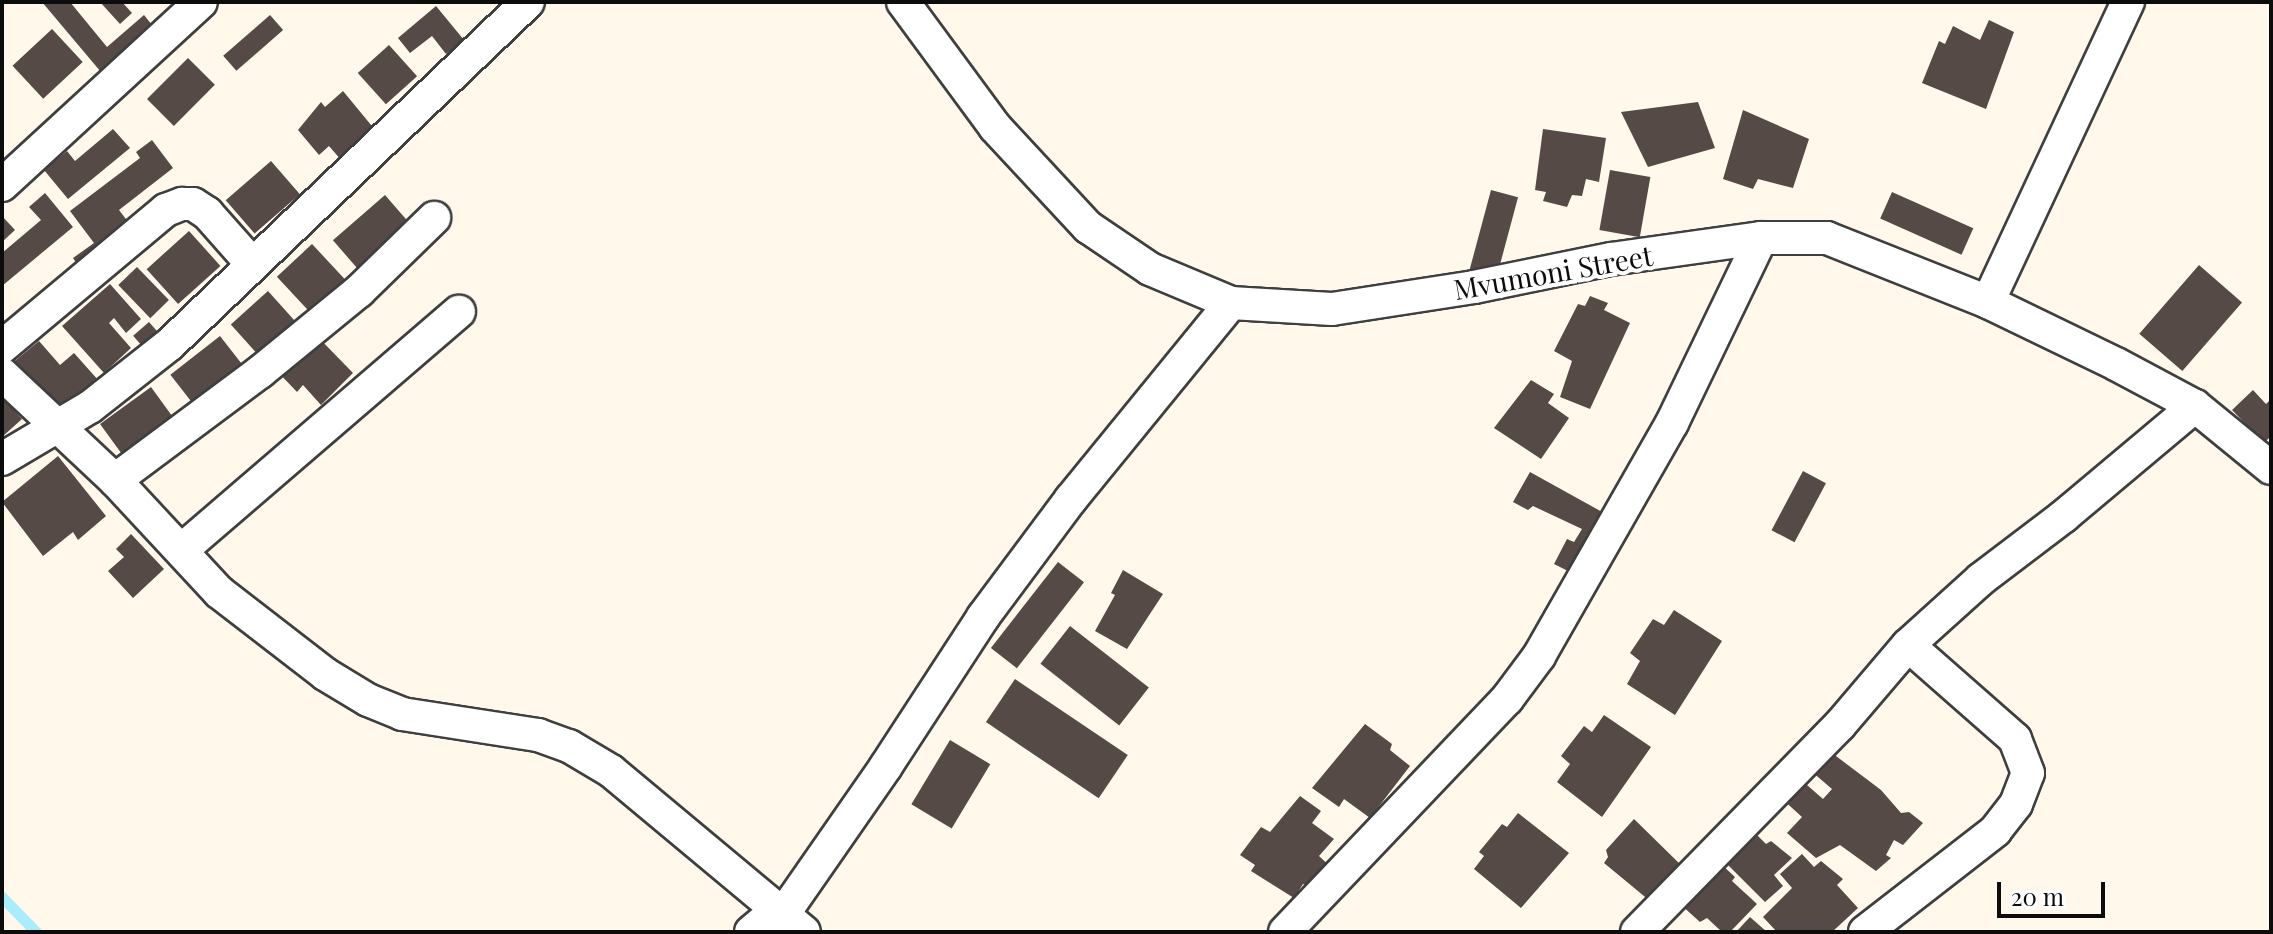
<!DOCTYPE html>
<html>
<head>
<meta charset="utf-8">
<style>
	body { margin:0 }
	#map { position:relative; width:2273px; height:934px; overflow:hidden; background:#fff8eb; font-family:"Playfair Display",serif }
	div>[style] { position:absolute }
	.stream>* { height:11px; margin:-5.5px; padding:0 5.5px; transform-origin:5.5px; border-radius:5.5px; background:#a9edfd }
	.building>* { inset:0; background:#564a47; transform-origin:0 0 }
	.roads { filter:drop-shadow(2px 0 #3f3f3f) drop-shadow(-2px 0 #3f3f3f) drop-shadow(0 2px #3f3f3f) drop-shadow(0 -2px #3f3f3f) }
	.street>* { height:32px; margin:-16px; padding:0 16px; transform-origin:16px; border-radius:16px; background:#fff }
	span { translate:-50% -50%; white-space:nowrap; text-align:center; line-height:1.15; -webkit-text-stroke:8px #fff; paint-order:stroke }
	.street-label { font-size:28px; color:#0c0c0c }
	.frame { position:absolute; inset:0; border:4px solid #0c0c0c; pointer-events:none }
	.scale { position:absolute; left:1997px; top:882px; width:108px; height:36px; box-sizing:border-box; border:4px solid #0c0c0c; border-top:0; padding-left:10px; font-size:24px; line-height:28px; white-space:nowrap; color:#0c0c0c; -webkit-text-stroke:6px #fff; paint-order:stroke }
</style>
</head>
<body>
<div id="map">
	<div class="stream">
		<i style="left:2px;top:897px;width:49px;rotate:45.8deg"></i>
	</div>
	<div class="building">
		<i style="clip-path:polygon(42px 2px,70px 2px,107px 47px,144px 15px,160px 35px,106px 78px)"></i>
		<i style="clip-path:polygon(100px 2px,122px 2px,132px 13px,120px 24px)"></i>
		<i style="clip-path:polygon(436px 6px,464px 40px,446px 54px,432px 36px,410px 53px,398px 38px)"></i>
		<i style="left:270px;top:15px;width:20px;height:62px;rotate:49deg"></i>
		<i style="clip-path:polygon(1989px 20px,2014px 32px,1986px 109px,1922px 83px,1939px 41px,1945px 44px,1953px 26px,1980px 40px)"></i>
		<i style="left:52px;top:29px;width:45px;height:54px;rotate:47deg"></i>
		<i style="left:389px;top:45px;width:42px;height:42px;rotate:48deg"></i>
		<i style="left:188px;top:58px;width:38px;height:58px;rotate:45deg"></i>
		<i style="clip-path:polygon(343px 91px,376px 131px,342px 161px,329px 146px,319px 155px,298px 130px,321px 102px,325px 107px)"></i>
		<i style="clip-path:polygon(1698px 102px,1715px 148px,1648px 167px,1621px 112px)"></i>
		<i style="clip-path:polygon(1743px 110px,1809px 139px,1793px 188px,1758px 179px,1753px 189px,1723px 179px)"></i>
		<i style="clip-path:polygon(113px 129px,130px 148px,68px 199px,44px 170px,67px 151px,75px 161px)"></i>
		<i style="clip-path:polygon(1543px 129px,1606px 138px,1599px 182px,1586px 179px,1582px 196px,1572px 195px,1567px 207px,1543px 201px,1546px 192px,1535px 190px)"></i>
		<i style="clip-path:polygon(152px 140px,173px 168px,119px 210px,132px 227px,79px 267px,73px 258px,94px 243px,70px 211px,140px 158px,136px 152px)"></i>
		<i style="left:271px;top:161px;width:44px;height:60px;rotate:49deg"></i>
		<i style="left:1610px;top:170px;width:41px;height:61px;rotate:10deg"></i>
		<i style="left:1491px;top:190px;width:28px;height:85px;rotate:15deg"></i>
		<i style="left:1892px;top:192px;width:89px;height:29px;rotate:24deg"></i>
		<i style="clip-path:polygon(45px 193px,73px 227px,2px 286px,2px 253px,41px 220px,29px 207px)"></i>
		<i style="left:385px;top:195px;width:48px;height:69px;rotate:49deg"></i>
		<i style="clip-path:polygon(2px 216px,15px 230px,2px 242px)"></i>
		<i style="left:189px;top:231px;width:47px;height:57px;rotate:48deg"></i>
		<i style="left:312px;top:244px;width:57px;height:48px;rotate:47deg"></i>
		<i style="left:2199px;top:265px;width:57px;height:91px;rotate:41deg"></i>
		<i style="left:137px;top:267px;width:46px;height:26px;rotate:46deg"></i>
		<i style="clip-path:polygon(110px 284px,141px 319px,126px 333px,114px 318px,109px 323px,131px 348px,104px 373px,62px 326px)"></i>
		<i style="left:268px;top:291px;width:47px;height:50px;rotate:48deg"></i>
		<i style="clip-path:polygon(1590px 296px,1608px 303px,1604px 310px,1630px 323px,1590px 409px,1560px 397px,1572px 361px,1554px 351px,1578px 304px,1585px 306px)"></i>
		<i style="left:149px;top:322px;width:23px;height:21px;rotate:49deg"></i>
		<i style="clip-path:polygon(314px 333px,353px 373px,321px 405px,303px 385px,297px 392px,276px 370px)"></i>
		<i style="left:220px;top:336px;width:39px;height:63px;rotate:52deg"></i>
		<i style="clip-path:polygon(39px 341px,60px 365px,74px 353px,99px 381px,62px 413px,11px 364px)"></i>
		<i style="clip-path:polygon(1531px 380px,1554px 394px,1548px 403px,1569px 418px,1541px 459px,1494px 428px)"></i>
		<i style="left:151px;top:387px;width:47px;height:63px;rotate:54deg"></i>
		<i style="clip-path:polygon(2253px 390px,2266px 404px,2271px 399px,2271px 436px,2264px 443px,2232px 410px)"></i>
		<i style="clip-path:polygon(2px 397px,22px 419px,2px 437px)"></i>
		<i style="clip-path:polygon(58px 456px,106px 516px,78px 540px,73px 532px,43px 556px,2px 502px)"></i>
		<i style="left:1803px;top:471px;width:26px;height:67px;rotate:28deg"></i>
		<i style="clip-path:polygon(1530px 472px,1613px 518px,1580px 577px,1554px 564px,1567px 539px,1574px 542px,1582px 529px,1533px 506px,1528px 510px,1513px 502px)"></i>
		<i style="clip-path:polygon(131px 534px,164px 569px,133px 598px,108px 571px,124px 557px,116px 549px)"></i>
		<i style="left:1058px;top:562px;width:33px;height:109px;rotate:38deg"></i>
		<i style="clip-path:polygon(1123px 570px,1163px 594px,1127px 649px,1095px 631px,1115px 595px,1111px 593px)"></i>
		<i style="clip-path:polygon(1674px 610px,1722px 641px,1675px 715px,1627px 684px,1640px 661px,1630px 653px,1653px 619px,1664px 625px)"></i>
		<i style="left:1070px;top:626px;width:100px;height:48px;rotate:38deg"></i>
		<i style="left:1015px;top:679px;width:136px;height:52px;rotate:34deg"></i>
		<i style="clip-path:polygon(1604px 715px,1651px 747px,1602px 817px,1557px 782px,1570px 764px,1561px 756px,1584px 726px,1592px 732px)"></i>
		<i style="clip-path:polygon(1365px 724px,1392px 744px,1390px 750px,1410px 766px,1370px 818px,1344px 799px,1339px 807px,1312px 788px)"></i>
		<i style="left:950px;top:740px;width:47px;height:75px;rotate:31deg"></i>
		<i style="clip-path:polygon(1828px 750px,1881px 790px,1901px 813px,1909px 812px,1923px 823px,1903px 845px,1894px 840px,1886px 855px,1891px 858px,1876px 871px,1840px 845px,1816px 858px,1787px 833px,1802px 817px,1780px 797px,1799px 778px,1823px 799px,1832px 789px,1811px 771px)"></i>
		<i style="clip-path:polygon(1300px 796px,1321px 811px,1312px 823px,1334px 839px,1319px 856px,1334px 870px,1317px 892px,1303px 884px,1294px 898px,1251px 871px,1255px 865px,1240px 855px,1261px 827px,1270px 832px)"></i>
		<i style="clip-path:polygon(1518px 813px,1569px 853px,1521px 908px,1474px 869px,1484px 856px,1479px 852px,1502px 824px,1507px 827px)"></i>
		<i style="clip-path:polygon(1634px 819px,1683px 867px,1650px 901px,1604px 863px,1608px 857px,1606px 850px)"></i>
		<i style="clip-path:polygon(1749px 827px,1766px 844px,1771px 841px,1792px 858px,1774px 875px,1783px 886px,1765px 902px,1720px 857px)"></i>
		<i style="clip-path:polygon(1802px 854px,1814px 867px,1821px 861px,1843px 879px,1837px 885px,1858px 908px,1832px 932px,1777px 932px,1763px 917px,1792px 888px,1780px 874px)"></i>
		<i style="clip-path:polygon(1721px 864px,1735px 877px,1732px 881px,1757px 904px,1730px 932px,1722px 932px,1707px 918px,1700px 922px,1680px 904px)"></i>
		<i style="clip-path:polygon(1750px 917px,1767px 932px,1736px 932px)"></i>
	</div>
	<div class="roads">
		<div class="street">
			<i style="left:903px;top:2px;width:155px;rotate:53.6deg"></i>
			<i style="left:995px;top:127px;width:137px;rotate:47.1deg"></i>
			<i style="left:1088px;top:227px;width:75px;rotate:34.1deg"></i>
			<i style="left:1150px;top:269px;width:88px;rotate:22.8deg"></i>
			<i style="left:1231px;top:303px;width:101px;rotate:3.4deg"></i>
			<i style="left:1332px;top:309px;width:144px;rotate:-8.8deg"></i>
			<i style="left:1474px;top:287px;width:140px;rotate:-11.6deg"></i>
			<i style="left:1611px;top:259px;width:151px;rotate:-8deg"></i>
			<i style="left:1761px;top:238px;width:66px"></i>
			<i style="left:1827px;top:238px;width:173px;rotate:21.7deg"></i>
			<i style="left:1988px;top:302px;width:142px;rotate:25.8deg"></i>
			<i style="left:2116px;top:364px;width:89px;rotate:28deg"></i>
			<i style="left:2195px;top:406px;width:98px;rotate:39.2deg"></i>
			<i style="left:2px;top:185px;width:270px;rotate:-42.6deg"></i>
			<i style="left:1988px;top:302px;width:331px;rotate:-65deg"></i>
			<i style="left:2px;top:347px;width:214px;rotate:-39.9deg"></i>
			<i style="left:166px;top:210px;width:17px;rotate:-21deg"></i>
			<i style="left:182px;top:204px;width:11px"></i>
			<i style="left:193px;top:204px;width:17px;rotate:33deg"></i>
			<i style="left:207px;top:213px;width:69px;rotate:48.5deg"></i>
			<i style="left:2px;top:374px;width:155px;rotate:43.2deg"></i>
			<i style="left:115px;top:480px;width:153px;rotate:47.1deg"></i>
			<i style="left:219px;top:592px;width:134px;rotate:37.7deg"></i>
			<i style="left:325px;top:674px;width:50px;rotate:31.2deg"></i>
			<i style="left:368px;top:700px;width:37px;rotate:22deg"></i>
			<i style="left:402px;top:714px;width:138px;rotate:8.8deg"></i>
			<i style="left:538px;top:735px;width:33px;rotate:20deg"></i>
			<i style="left:569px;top:746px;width:49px;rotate:30.8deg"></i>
			<i style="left:611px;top:771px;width:251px;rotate:39.8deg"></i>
			<i style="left:2px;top:459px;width:102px;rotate:-30.6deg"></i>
			<i style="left:90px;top:407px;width:102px;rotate:-38.2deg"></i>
			<i style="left:170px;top:344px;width:495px;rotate:-43.7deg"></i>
			<i style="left:115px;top:480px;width:181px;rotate:-36.7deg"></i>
			<i style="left:260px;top:372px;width:128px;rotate:-39.3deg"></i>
			<i style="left:359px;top:291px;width:105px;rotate:-44.2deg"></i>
			<i style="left:183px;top:549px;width:364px;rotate:-40.7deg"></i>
			<i style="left:784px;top:913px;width:179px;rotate:-55.2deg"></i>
			<i style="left:886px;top:766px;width:178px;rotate:-56.9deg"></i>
			<i style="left:983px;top:617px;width:147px;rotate:-53.3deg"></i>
			<i style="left:1071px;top:499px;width:253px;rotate:-50.8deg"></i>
			<i style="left:751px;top:932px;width:35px;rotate:-40deg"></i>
			<i style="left:1285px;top:932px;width:322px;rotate:-46.4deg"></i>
			<i style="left:1507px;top:699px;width:54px;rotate:-53.3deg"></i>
			<i style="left:1539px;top:656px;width:268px;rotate:-60.3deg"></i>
			<i style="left:1672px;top:423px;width:205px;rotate:-64.3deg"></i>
			<i style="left:1637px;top:932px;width:289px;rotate:-45.6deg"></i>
			<i style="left:1839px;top:726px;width:106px;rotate:-49.6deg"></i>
			<i style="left:1908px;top:645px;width:98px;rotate:-42.1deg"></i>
			<i style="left:1981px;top:579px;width:104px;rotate:-37.2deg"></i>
			<i style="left:2064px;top:516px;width:171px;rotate:-40deg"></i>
			<i style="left:1865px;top:932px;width:165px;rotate:-37.8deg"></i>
			<i style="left:1995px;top:831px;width:34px;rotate:-52deg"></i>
			<i style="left:2016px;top:804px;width:33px;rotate:-69deg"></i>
			<i style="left:2028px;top:773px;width:36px;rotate:-111deg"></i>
			<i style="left:2015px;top:739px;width:142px;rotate:-138.7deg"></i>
		</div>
	</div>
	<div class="street-label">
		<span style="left:1553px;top:272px;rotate:-10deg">Mvumoni Street</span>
	</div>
	<div class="frame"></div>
	<div class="scale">20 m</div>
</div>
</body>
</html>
